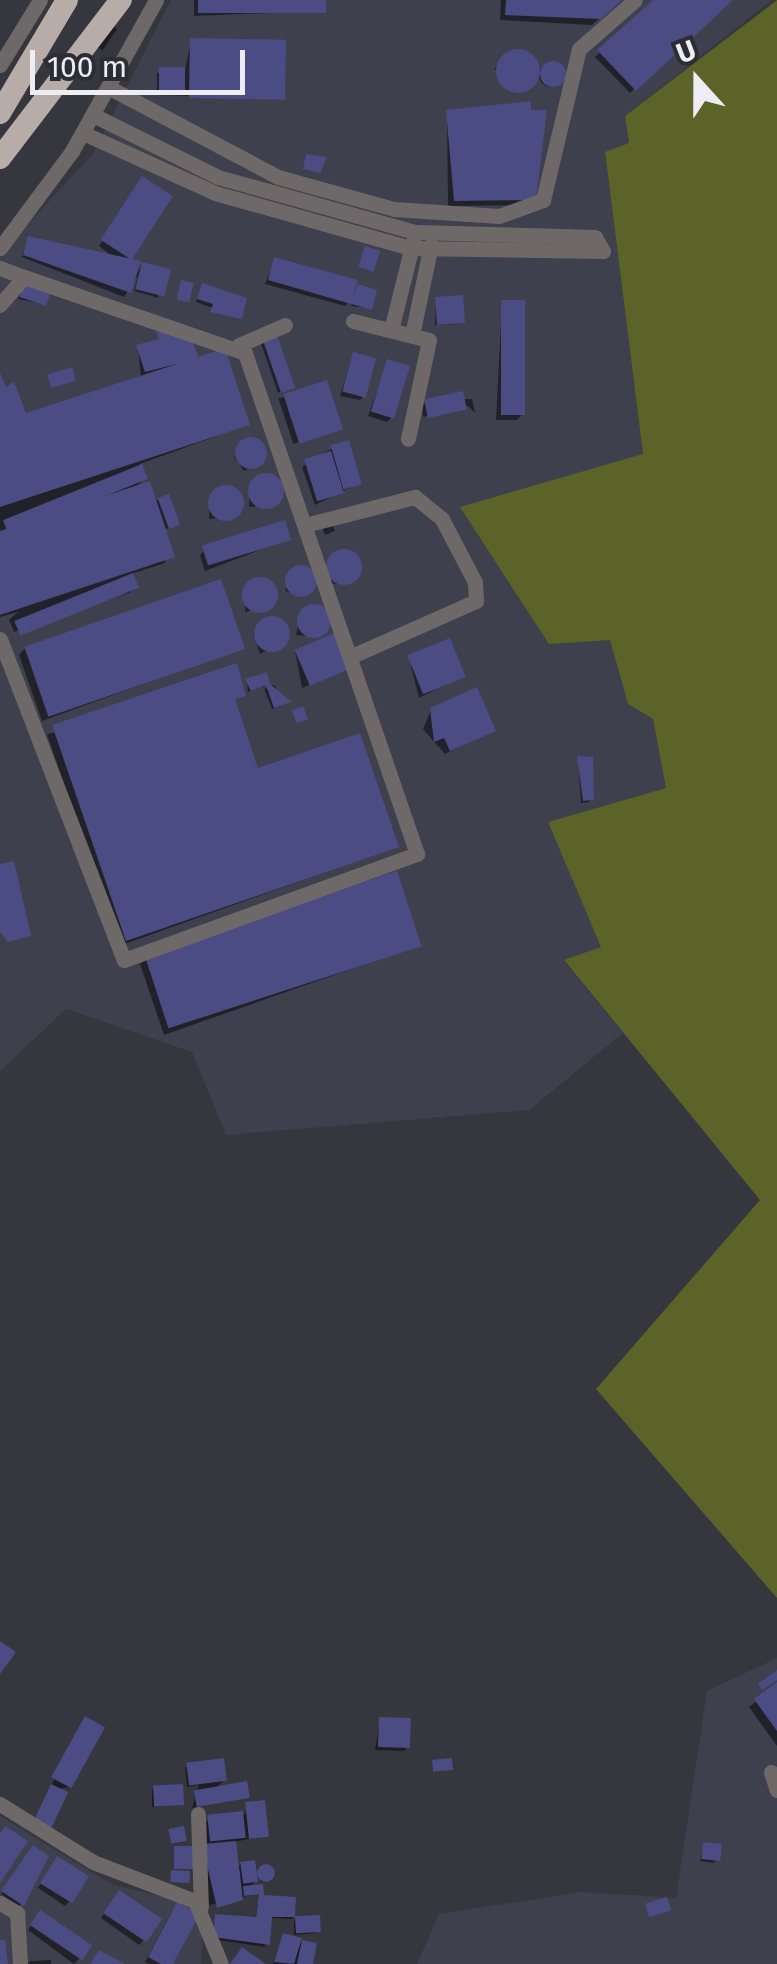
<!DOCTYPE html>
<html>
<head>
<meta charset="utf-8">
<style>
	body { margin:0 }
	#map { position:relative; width:777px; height:1964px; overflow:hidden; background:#36363e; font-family:"Fira Sans",sans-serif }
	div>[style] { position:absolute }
	.built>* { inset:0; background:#3f404e }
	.green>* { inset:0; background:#5c6329 }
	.shadow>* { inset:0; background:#0007; transform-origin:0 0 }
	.round { border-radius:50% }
	.building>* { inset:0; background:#4a4c83; transform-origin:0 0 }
	.minor>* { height:15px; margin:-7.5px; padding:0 7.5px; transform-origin:7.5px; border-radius:7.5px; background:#6e6968 }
	.highway>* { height:22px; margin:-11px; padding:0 11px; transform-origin:11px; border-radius:11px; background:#b8aca9 }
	span { translate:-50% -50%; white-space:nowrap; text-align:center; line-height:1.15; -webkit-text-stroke:8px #2b2c34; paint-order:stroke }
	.north { position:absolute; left:647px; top:30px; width:100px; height:100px; -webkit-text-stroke:8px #2b2c34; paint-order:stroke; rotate:339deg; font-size:28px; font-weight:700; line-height:40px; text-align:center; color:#ededf3 }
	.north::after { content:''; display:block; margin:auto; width:35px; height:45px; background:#ededf3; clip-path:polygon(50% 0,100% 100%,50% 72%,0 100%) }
	.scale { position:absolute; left:30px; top:50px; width:215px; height:45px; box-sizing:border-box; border:5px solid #ededf3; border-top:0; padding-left:12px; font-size:30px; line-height:35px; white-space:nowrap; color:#ededf3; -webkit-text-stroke:8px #2b2c34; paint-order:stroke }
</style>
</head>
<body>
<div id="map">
	<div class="built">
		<i style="clip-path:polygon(171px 0,772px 0,625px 116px,629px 143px,605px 153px,643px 455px,610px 640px,628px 704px,653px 719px,666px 788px,548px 822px,602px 948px,564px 961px,623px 1033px,529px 1110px,226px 1135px,192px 1052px,66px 1009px,0 1071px,0 254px,93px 154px)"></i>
		<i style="clip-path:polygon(777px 1658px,777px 1964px,417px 1964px,439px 1914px,582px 1892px,676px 1898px,707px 1691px)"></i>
		<i style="clip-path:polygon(0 1816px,111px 1884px,188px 1903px,203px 1919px,201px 1964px,0 1964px)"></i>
	</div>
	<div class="green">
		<i style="clip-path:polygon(777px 0,777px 1598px,596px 1389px,760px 1200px,564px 960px,601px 947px,548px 822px,666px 788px,653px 719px,628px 704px,610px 640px,549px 644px,460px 507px,643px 454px,605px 152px,629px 143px,625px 116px)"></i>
	</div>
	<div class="shadow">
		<i style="clip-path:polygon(194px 0,323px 0,323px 11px,194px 16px)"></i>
		<i style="clip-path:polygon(501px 0,619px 0,592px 25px,500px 20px)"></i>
		<i style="clip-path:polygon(656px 0,730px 0,630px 93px,595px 57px)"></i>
		<i style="left:98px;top:16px;width:23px;height:26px;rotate:34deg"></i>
		<i style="clip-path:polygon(191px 41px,282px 99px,157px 95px,157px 73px,185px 70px)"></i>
		<i style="left:521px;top:52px;width:28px;height:31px;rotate:58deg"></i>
		<i class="round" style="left:539px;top:63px;width:24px;height:24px"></i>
		<i style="clip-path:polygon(447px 113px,527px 205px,448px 206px)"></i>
		<i style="clip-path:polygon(137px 184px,128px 260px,134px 274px,143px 265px,159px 298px,134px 291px,138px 275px,124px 297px,22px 257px,27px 242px,109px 254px,99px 246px)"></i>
		<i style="clip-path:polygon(275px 260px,351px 295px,359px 287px,369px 308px,351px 306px,354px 297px,345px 306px,265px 284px)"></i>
		<i style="clip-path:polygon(23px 286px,44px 304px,18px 299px)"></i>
		<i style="clip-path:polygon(203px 286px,240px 318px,196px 302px)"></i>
		<i style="clip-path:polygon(436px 299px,462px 322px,459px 324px,435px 325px)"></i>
		<i style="clip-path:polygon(502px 302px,523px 414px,517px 420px,496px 420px)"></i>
		<i style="left:274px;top:335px;width:56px;height:15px;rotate:71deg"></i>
		<i style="clip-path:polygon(138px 348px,195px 355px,247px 425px,140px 464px,145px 478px,135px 488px,159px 501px,174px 526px,163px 530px,165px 563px,131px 574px,131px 592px,14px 632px,9px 620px,18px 612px,0 617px,0 379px,16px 420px,141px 378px)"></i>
		<i style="clip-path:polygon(353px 355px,364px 396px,360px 400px,340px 396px)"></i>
		<i style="clip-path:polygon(388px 362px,392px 417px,387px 422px,368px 416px)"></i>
		<i style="left:326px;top:383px;width:48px;height:50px;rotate:72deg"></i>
		<i style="clip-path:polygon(472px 399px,475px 413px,468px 406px,423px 417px,421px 400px)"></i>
		<i style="clip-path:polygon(250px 440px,265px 459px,244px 471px,234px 457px)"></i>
		<i style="clip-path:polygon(333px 448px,359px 483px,315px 505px,302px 467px)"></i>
		<i style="clip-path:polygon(274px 478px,273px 505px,249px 507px,250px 485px)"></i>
		<i style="clip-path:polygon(235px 490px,233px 517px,209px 519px,210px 496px)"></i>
		<i style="clip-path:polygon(331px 522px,335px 531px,325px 535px,322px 527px)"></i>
		<i style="clip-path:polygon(289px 539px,205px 571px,200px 555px,204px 551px)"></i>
		<i style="clip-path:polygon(335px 555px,356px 559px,347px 585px,328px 583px)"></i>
		<i style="clip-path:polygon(293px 572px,314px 578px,304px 597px,285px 591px)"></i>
		<i style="clip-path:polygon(248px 585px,272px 586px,273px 605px,245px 612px)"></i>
		<i style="clip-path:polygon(324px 610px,319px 637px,296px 635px,301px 612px)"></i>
		<i style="clip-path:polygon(281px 622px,287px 640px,260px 654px,253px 633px)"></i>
		<i style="clip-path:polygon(25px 648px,242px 648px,42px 721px,19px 655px)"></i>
		<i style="clip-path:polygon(295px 651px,349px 668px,302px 688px)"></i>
		<i style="clip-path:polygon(409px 658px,463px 676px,419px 698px)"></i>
		<i style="clip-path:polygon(264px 676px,264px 689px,274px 685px,286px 704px,272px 709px,263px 686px,248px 692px,247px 681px)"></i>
		<i style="clip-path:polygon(243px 695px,232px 700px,256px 771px,396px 847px,119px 946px,47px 734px)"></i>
		<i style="clip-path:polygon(431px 710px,493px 730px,445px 754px,423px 729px)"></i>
		<i style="clip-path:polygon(578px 758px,591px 799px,589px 802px,581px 803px)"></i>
		<i style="clip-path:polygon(420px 945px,164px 1035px,140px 964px,146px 958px)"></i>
		<i style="clip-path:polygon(777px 1686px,777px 1746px,749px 1707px)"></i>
		<i style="clip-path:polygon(85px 1719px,102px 1728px,71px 1787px,49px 1790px)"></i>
		<i style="clip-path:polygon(380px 1720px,408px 1746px,404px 1751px,375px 1750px)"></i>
		<i style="clip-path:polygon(185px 1767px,224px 1780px,217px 1787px,247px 1797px,192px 1808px,199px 1785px,187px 1787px)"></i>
		<i style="clip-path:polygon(152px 1790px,154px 1788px,181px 1804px,152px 1807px)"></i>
		<i style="clip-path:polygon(247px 1805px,266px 1836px,233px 1842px,236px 1870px,241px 1864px,255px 1882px,248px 1888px,260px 1893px,209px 1905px,200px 1874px,203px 1822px,245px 1814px)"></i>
		<i style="clip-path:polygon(704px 1844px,717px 1860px,714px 1863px,700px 1861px)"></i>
		<i style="clip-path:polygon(31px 1851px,46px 1856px,19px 1907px,1px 1894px)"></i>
		<i style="clip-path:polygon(53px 1864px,70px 1901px,65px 1906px,38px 1888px)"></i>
		<i style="clip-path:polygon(269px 1866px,271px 1881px,261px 1882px,258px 1867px)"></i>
		<i style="clip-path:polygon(115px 1897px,144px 1940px,139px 1945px,101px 1918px)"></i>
		<i style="clip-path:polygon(259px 1897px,293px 1900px,293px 1919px,269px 1918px,265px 1947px,211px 1939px,216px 1916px,255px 1919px)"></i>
		<i style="clip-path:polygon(173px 1909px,170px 1964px,149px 1964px,145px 1962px)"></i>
		<i style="clip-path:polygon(36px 1918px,80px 1958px,74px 1964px,28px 1930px)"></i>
		<i style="clip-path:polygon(317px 1918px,316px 1933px,294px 1935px,294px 1920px)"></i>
		<i style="clip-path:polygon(283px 1935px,314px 1945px,310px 1964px,273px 1964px)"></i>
		<i style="clip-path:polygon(51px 1960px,51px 1964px,27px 1964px,30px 1961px)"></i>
	</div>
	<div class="building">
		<i style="left:198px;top:0;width:128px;height:13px"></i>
		<i style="clip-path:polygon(506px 0,622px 0,601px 19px,505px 15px)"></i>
		<i style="clip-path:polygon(653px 0,733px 0,636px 91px,597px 50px)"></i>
		<i style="left:190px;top:38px;width:96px;height:60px;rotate:1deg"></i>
		<i class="round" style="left:496px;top:49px;width:44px;height:44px"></i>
		<i class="round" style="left:540px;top:61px;width:26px;height:26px"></i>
		<i style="left:185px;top:67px;width:26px;height:26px;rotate:90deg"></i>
		<i style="clip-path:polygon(531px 101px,531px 110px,547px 110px,536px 200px,454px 201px,446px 110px)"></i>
		<i style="clip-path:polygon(306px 154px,327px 157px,320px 173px,303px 169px)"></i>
		<i style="left:142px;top:176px;width:37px;height:76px;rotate:33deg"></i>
		<i style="clip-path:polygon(28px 236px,141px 261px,131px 293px,23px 255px)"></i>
		<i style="left:365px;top:246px;width:16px;height:22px;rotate:18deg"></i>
		<i style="clip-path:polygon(274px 257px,358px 280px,353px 296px,358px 284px,377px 290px,372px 310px,268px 280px)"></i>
		<i style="left:142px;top:262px;width:30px;height:28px;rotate:14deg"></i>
		<i style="left:25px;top:280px;width:28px;height:18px;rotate:18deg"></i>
		<i style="left:181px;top:280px;width:13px;height:20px;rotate:13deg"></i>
		<i style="clip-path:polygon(202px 283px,247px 298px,242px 319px,210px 312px,213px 304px,197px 299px)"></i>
		<i style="left:463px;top:295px;width:28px;height:28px;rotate:86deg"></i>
		<i style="left:501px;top:300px;width:24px;height:115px"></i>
		<i style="clip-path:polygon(189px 329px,198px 357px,225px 348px,250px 425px,0 507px,0 373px,6px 387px,14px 382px,26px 413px,180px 363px,145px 372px,136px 345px,159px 339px,156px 330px)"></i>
		<i style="left:276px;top:332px;width:59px;height:15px;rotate:71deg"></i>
		<i style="left:353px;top:352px;width:24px;height:41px;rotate:15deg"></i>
		<i style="left:387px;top:359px;width:24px;height:55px;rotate:17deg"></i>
		<i style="left:72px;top:367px;width:14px;height:26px;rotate:73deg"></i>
		<i style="left:327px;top:380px;width:52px;height:46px;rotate:72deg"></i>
		<i style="left:463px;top:391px;width:19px;height:40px;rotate:78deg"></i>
		<i class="round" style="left:235px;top:437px;width:32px;height:32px"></i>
		<i style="left:349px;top:440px;width:46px;height:19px;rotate:74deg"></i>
		<i style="left:331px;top:451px;width:44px;height:28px;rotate:73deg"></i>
		<i style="left:142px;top:464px;width:16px;height:150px;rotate:68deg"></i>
		<i class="round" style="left:248px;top:473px;width:36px;height:36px"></i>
		<i style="clip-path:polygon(150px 481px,175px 557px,0 615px,0 531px)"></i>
		<i class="round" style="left:208px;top:485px;width:36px;height:36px"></i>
		<i style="left:169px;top:494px;width:33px;height:12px;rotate:70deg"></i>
		<i style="left:285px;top:520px;width:21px;height:87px;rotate:73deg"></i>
		<i class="round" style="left:326px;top:549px;width:36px;height:36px"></i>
		<i class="round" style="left:285px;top:565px;width:32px;height:32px"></i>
		<i style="left:133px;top:573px;width:16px;height:128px;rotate:68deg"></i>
		<i class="round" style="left:242px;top:577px;width:36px;height:36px"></i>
		<i style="left:221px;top:579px;width:74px;height:208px;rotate:71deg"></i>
		<i class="round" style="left:297px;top:604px;width:34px;height:34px"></i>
		<i class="round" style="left:254px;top:616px;width:36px;height:36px"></i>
		<i style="left:337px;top:632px;width:39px;height:46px;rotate:67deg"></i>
		<i style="left:450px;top:638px;width:42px;height:46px;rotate:68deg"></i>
		<i style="clip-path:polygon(237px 663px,246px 696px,235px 699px,258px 768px,360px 733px,399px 847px,126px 941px,52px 725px)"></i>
		<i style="clip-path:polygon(267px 672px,270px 684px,292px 702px,274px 708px,266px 685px,251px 691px,245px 679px)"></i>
		<i style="clip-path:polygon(477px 687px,496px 731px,450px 751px,444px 738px,434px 742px,430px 708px)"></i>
		<i style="left:303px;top:706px;width:14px;height:12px;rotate:69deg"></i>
		<i style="clip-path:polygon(577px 756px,593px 757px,594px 800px,583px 801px)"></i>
		<i style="clip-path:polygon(14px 861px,31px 936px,8px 942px,0 932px,0 864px)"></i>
		<i style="left:397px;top:871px;width:79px;height:266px;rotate:72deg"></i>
		<i style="clip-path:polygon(0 1641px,16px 1652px,0 1674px)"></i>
		<i style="clip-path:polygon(777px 1670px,777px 1680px,762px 1690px,758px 1684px)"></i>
		<i style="clip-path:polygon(777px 1682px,777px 1731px,754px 1699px)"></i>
		<i style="left:85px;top:1716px;width:23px;height:70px;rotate:29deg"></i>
		<i style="left:379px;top:1717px;width:32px;height:30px;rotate:2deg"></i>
		<i style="left:224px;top:1758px;width:23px;height:38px;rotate:83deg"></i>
		<i style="left:452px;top:1758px;width:12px;height:20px;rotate:85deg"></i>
		<i style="left:247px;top:1781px;width:17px;height:54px;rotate:80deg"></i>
		<i style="left:51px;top:1784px;width:19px;height:40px;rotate:25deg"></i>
		<i style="left:183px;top:1784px;width:21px;height:30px;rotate:87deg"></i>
		<i style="left:265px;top:1800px;width:37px;height:20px;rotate:84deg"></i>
		<i style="left:243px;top:1811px;width:27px;height:36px;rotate:84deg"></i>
		<i style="clip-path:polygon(5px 1826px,28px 1841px,0 1883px,0 1834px)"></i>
		<i style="left:184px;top:1826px;width:15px;height:16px;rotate:79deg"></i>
		<i style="clip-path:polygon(236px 1841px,243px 1900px,217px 1908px,202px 1844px)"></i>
		<i style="left:703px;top:1842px;width:19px;height:17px;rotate:6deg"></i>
		<i style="clip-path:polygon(33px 1845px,49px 1856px,24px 1906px,1px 1891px)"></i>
		<i style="left:174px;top:1846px;width:20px;height:23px"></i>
		<i style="left:57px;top:1856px;width:38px;height:32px;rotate:32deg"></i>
		<i style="left:255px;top:1860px;width:22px;height:15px;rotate:82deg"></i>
		<i class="round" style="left:257px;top:1864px;width:18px;height:18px"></i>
		<i style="left:171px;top:1870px;width:19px;height:12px;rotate:3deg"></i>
		<i style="clip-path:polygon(263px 1884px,264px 1895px,296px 1897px,295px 1917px,272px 1917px,270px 1945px,213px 1937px,215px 1914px,256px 1917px,259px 1894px,244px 1896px,243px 1886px)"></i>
		<i style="left:119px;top:1890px;width:52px;height:28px;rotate:34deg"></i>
		<i style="left:667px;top:1897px;width:14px;height:23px;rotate:73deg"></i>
		<i style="clip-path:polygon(177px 1902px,200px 1914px,173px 1964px,161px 1964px,148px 1957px)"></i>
		<i style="left:40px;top:1910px;width:63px;height:18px;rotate:34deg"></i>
		<i style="left:320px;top:1915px;width:17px;height:25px;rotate:87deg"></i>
		<i style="clip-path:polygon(283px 1933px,302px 1938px,294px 1964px,274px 1962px)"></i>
		<i style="clip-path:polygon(0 1940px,5px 1940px,8px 1964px,0 1964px)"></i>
		<i style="clip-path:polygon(302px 1940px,317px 1943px,313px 1964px,297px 1964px)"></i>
		<i style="clip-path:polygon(242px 1947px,266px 1964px,230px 1964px)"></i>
		<i style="clip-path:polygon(99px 1950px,125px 1964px,90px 1964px)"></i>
	</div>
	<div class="minor">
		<i style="left:0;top:65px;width:76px;rotate:-58.4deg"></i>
		<i style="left:108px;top:87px;width:192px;rotate:27.9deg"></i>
		<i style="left:278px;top:177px;width:120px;rotate:15.4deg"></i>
		<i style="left:394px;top:209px;width:105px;rotate:3.8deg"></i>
		<i style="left:499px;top:216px;width:47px;rotate:-20deg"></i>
		<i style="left:543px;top:200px;width:155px;rotate:-76.6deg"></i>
		<i style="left:579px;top:49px;width:74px;rotate:-41.2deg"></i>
		<i style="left:83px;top:133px;width:145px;rotate:24.4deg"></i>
		<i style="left:215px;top:193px;width:204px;rotate:15.7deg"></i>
		<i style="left:411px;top:248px;width:192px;rotate:0.9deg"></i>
		<i style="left:603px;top:251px;width:16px;rotate:-120deg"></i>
		<i style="left:595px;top:237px;width:180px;rotate:-178.4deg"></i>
		<i style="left:415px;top:232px;width:205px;rotate:-164.4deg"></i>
		<i style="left:218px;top:177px;width:140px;rotate:-153.6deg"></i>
		<i style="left:0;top:248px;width:121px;rotate:-53.4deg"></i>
		<i style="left:72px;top:151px;width:173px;rotate:-60.9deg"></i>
		<i style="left:0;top:268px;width:26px;rotate:21deg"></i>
		<i style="left:24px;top:277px;width:37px;rotate:131deg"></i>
		<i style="left:353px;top:321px;width:78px;rotate:14deg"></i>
		<i style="left:429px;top:340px;width:101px;rotate:102deg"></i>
		<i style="left:391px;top:330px;width:91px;rotate:-76deg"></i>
		<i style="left:412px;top:335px;width:92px;rotate:-78.1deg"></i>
		<i style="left:239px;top:345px;width:50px;rotate:-23.5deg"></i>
		<i style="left:305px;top:525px;width:114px;rotate:-14.3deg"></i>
		<i style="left:415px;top:497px;width:35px;rotate:39deg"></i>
		<i style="left:442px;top:519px;width:71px;rotate:62.4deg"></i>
		<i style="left:475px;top:582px;width:19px;rotate:87deg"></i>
		<i style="left:476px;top:601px;width:136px;rotate:156.1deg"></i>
		<i style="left:0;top:639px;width:344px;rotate:68.9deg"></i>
		<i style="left:124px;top:960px;width:312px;rotate:-19.9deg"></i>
		<i style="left:417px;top:854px;width:530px;rotate:-108.95deg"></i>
		<i style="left:245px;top:353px;width:234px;rotate:-161deg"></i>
		<i style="left:771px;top:1772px;width:19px;rotate:72deg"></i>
		<i style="left:0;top:1804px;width:110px;rotate:31.9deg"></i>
		<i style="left:93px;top:1862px;width:109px;rotate:20.9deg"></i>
		<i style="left:195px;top:1901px;width:68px;rotate:67.6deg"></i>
		<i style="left:198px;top:1814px;width:93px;rotate:88.2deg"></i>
		<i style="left:0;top:1903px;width:20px;rotate:30deg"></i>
		<i style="left:17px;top:1913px;width:51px;rotate:86.6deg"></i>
	</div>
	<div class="highway">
		<i style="left:0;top:113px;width:131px;rotate:-59.3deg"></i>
		<i style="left:0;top:158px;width:199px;rotate:-52.6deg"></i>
	</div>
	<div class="north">U</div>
	<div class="scale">100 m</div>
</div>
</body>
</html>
